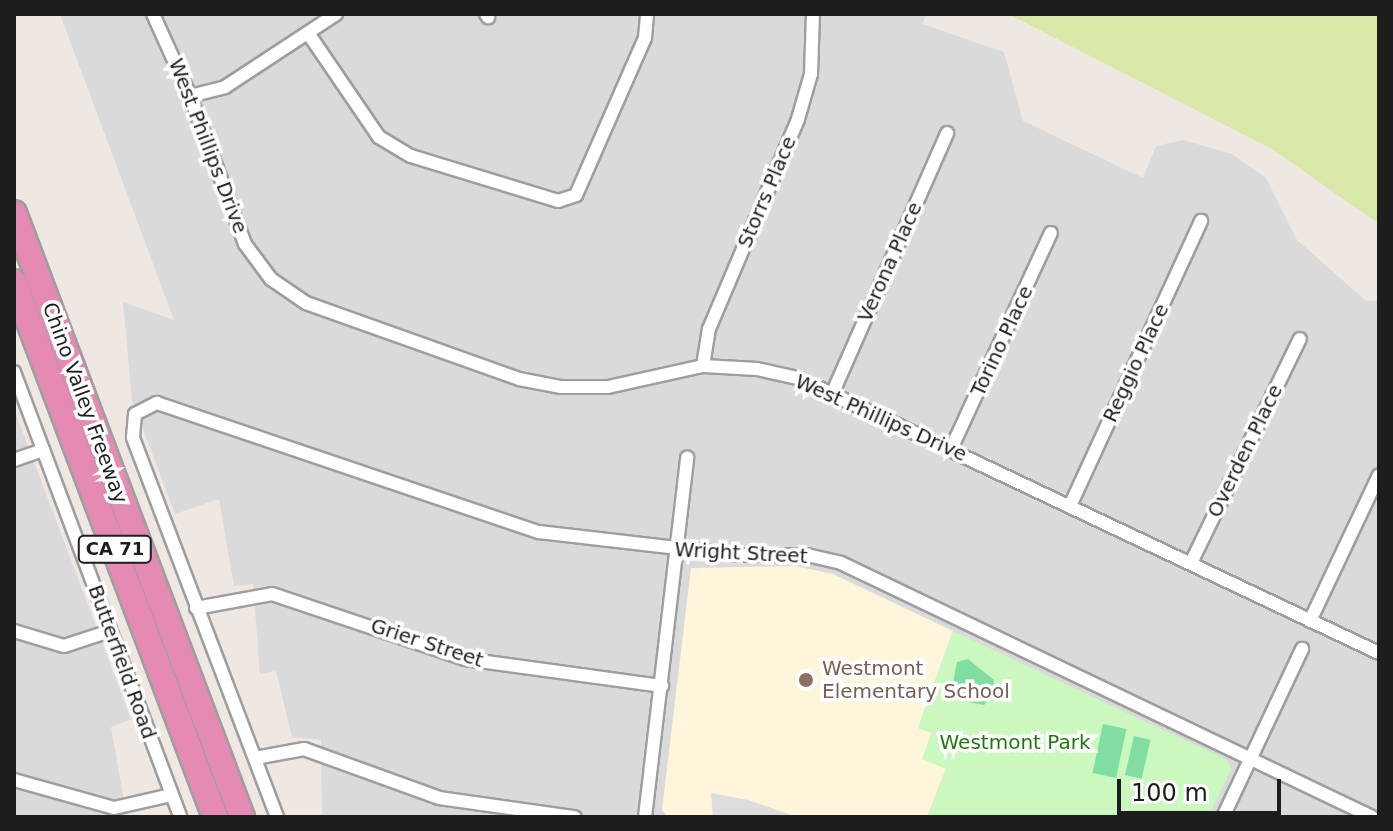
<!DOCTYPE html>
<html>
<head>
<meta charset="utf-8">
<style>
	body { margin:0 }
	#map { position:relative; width:1393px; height:831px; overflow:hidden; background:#eee7e2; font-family:"DejaVu Sans",sans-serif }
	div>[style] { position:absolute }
	.residential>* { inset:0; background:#dbdada }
	.education>* { inset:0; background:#fef5db }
	.grass>* { inset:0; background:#d9e8a8 }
	.park>* { inset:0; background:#caf8bf }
	.pitch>* { inset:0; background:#81dda1; transform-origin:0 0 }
	.parking>* { inset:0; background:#ddd }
	.roads { filter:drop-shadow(2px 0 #9e9e9e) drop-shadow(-2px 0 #9e9e9e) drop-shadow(0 2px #9e9e9e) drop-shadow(0 -2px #9e9e9e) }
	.street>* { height:12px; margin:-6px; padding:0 6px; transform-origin:6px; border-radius:6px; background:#fff }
	.highway>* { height:24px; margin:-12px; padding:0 12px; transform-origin:12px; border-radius:12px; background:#e58bb3 }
	.dots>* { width:22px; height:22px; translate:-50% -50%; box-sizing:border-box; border:4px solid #fff; border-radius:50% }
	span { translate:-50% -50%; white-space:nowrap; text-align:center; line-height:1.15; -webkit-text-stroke:7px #fff; paint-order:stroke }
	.shield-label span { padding:2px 6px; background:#fff; border:2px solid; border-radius:6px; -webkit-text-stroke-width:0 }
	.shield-label { font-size:18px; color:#1d1d1d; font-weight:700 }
	.street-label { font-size:20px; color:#1d1d1d }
	.education-label { font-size:20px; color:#785e54 }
	.left { translate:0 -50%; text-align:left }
	.park-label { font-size:20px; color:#20790d }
	.frame { position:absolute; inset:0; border:16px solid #1d1d1d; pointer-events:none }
	.scale { position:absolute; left:1117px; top:779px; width:164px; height:36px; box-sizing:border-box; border:4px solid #1d1d1d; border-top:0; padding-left:10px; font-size:24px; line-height:28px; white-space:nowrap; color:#1d1d1d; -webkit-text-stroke:6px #fff; paint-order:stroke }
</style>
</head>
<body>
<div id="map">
	<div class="residential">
		<i style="clip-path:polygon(60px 14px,927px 14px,922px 24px,1004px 52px,1023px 121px,1143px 178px,1156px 146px,1183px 140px,1232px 154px,1266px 178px,1297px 240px,1366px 301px,1379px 301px,1379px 817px,322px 817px,321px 740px,292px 737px,276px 671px,260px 674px,253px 584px,234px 586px,219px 499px,175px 514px,132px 400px,123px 302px,174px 320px)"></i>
		<i style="clip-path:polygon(14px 409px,131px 719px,111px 727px,127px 817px,14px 817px)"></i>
	</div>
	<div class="education">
		<i style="clip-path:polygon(795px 566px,833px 574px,953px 631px,918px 728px,932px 733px,946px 769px,927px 817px,668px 817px,662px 810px,691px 568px)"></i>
	</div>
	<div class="grass">
		<i style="clip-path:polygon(1008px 14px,1379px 14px,1379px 224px,1272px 149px)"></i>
	</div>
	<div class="park">
		<i style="clip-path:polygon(953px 631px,1227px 760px,1231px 770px,1208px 817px,927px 817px,946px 769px,922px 759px,931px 733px,918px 728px)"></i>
	</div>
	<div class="pitch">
		<i style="clip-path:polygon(968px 659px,994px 680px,992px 696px,984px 705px,958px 700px,951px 692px,957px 662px)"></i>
		<i style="left:1103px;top:724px;width:24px;height:50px;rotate:12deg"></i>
		<i style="left:1134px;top:736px;width:17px;height:40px;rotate:13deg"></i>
	</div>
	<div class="parking">
		<i style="clip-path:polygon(711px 793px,748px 800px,797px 817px,713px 817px)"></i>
	</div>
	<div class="roads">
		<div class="street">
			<i style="left:153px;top:14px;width:90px;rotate:65.7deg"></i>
			<i style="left:190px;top:96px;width:158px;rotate:69.6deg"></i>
			<i style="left:245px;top:244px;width:44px;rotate:53.4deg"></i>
			<i style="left:271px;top:279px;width:42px;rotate:34.4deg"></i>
			<i style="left:306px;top:303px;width:226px;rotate:19.6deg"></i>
			<i style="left:519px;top:379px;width:43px;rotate:10.8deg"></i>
			<i style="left:561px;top:387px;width:47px"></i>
			<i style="left:608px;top:387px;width:97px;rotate:-12.5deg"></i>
			<i style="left:703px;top:366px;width:54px;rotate:3.2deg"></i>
			<i style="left:757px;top:369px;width:42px;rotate:12.4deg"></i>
			<i style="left:798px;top:378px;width:643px;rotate:25.33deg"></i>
			<i style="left:486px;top:14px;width:4px;rotate:56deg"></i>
			<i style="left:308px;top:33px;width:126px;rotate:55.7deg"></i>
			<i style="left:379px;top:137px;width:37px;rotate:31deg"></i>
			<i style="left:411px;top:156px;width:154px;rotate:17deg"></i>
			<i style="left:558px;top:201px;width:19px;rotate:-18deg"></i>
			<i style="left:576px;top:195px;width:171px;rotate:-66.3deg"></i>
			<i style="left:645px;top:38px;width:24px;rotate:-85deg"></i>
			<i style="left:190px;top:96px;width:36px;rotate:-14deg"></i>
			<i style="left:225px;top:87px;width:133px;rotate:-33.3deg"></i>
			<i style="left:703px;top:366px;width:37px;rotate:-81deg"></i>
			<i style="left:709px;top:329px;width:228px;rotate:-67deg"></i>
			<i style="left:798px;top:119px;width:47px;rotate:-73.9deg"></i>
			<i style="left:811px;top:74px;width:60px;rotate:-88.1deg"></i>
			<i style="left:14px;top:372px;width:475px;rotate:69.5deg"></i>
			<i style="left:833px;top:392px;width:283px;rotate:-66.2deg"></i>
			<i style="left:951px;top:449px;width:238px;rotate:-65.2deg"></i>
			<i style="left:14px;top:460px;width:31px;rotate:-19deg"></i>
			<i style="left:1070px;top:506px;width:314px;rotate:-65.3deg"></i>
			<i style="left:1191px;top:563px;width:249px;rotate:-64.1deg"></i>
			<i style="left:196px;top:608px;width:77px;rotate:-10.4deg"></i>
			<i style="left:272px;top:594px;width:204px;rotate:18.6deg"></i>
			<i style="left:465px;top:659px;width:199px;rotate:7.8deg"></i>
			<i style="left:1310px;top:621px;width:161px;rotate:-64.7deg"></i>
			<i style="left:14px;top:631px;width:52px;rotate:16.7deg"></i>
			<i style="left:64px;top:646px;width:48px;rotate:-18.1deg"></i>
			<i style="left:255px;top:758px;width:50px;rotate:-10.4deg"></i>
			<i style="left:304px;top:749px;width:144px;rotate:19.9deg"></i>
			<i style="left:439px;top:798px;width:137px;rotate:8deg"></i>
			<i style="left:14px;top:780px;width:104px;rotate:15.6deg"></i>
			<i style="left:114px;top:808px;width:58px;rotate:-12.8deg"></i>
			<i style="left:277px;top:817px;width:406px;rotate:-110.8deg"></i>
			<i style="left:133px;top:437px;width:23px;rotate:-85deg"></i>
			<i style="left:135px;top:414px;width:25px;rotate:-27deg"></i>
			<i style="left:157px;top:403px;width:403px;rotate:18.7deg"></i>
			<i style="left:539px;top:532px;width:199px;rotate:6.6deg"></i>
			<i style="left:737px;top:555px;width:70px"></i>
			<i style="left:807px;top:555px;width:35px;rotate:13deg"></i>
			<i style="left:841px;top:563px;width:589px;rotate:25.56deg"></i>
			<i style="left:645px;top:817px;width:362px;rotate:-83.3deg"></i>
			<i style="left:1223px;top:817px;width:186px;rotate:-64.8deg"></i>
		</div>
		<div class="highway">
			<i style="left:14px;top:213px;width:646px;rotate:69.32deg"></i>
			<i style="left:14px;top:282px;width:572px;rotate:69.41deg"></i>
		</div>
	</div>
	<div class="dots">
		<i style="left:806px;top:680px;background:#8d6e63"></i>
	</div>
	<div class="shield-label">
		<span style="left:115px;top:549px">CA 71</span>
	</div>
	<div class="street-label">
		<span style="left:208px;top:146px;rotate:69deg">West Phillips Drive</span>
		<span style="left:767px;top:192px;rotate:-67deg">Storrs Place</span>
		<span style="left:890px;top:262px;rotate:-66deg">Verona Place</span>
		<span style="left:1002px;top:341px;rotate:-65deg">Torino Place</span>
		<span style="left:1136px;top:363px;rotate:-65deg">Reggio Place</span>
		<span style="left:85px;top:403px;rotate:70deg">Chino Valley Freeway</span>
		<span style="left:881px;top:418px;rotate:24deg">West Phillips Drive</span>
		<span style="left:1245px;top:451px;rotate:-64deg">Overden Place</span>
		<span style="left:741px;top:553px;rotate:3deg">Wright Street</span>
		<span style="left:427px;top:643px;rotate:18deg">Grier Street</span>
		<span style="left:122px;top:662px;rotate:70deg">Butterfield Road</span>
	</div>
	<div class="education-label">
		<span class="left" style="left:822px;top:680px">Westmont<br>Elementary School</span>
	</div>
	<div class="park-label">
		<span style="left:1015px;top:742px">Westmont Park</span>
	</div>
	<div class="frame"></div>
	<div class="scale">100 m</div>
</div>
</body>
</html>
